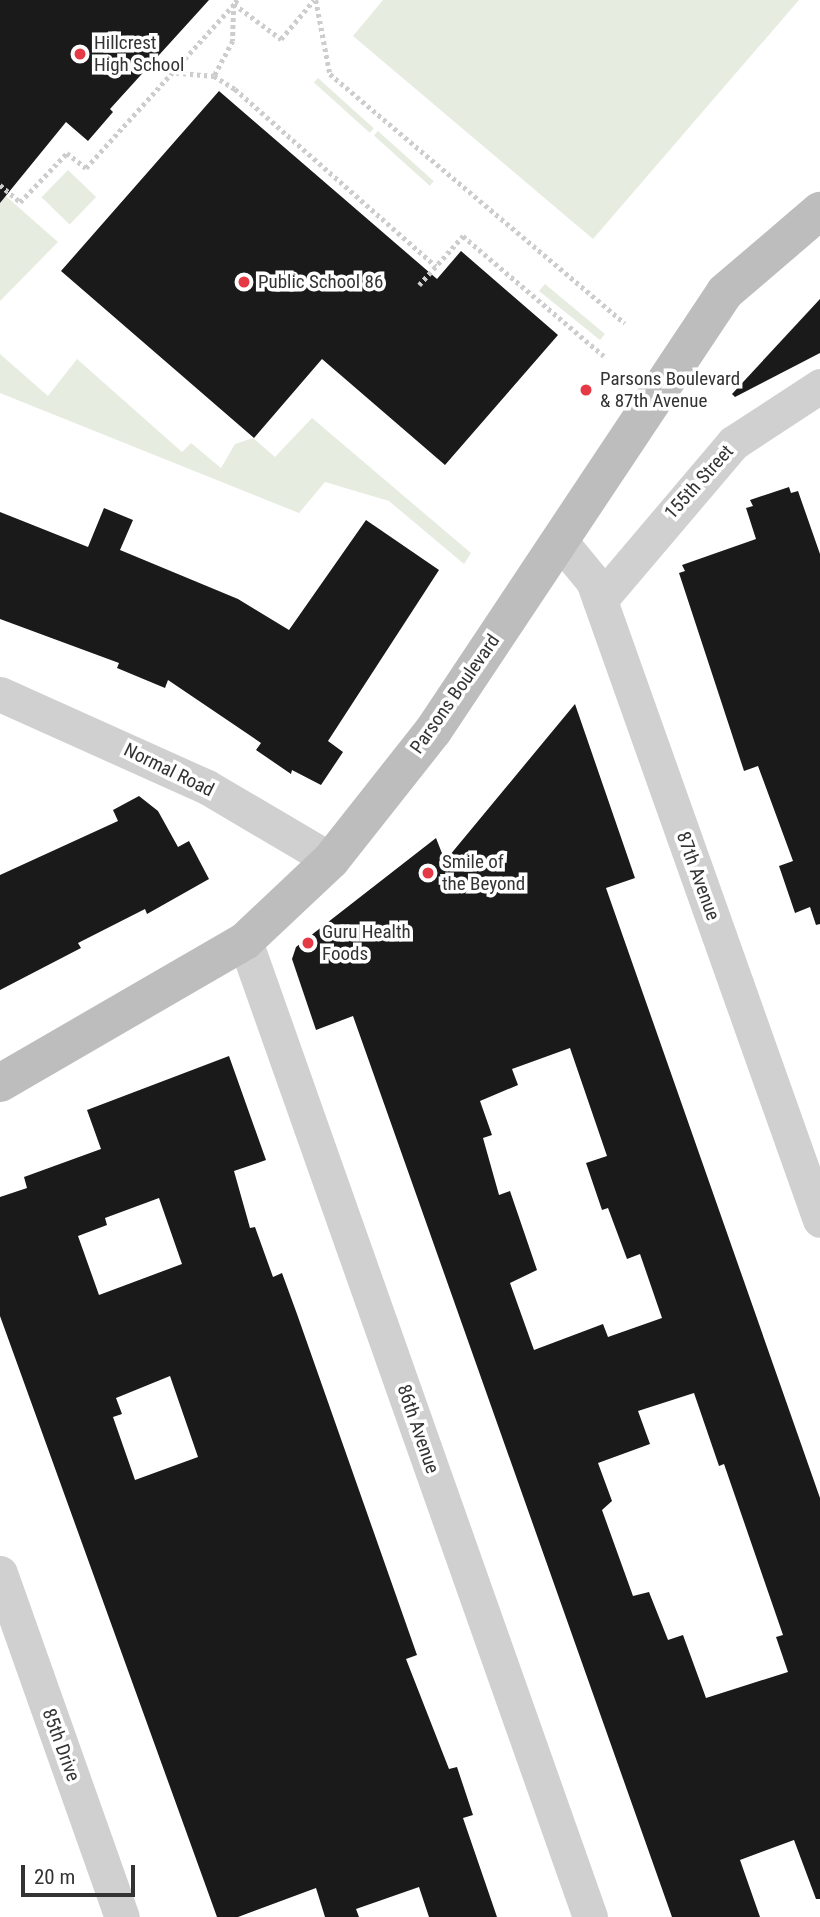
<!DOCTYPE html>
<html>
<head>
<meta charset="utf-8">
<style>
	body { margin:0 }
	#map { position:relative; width:820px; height:1917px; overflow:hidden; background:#fff; font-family:"Roboto Condensed",sans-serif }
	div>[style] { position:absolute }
	.green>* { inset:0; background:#e6ecdf; transform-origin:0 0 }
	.building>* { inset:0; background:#1a1a1a }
	.path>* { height:4.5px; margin-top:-2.25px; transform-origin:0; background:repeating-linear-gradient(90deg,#cdcdcd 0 3.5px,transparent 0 7px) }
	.street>* { height:35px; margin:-17.5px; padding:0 17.5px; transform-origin:17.5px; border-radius:17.5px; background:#d0d0d0 }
	.secondary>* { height:38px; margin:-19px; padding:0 19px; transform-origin:19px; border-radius:19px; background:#bdbdbd }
	.dots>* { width:19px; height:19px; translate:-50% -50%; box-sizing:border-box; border:4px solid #fff; border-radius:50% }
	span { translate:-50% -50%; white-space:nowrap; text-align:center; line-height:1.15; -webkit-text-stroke:7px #fff; paint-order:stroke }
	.poi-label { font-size:19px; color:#333 }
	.left { translate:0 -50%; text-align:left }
	.street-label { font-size:19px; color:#333 }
	.scale { position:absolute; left:21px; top:1865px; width:114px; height:32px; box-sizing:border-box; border:4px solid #333; border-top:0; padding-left:9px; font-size:21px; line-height:24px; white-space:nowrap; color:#333; -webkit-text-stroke:5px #fff; paint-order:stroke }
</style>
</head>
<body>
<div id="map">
	<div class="green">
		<i style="clip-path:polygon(383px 0,799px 0,593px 239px,353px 36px)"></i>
		<i style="left:318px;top:78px;width:75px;height:6px;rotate:42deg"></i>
		<i style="left:378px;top:131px;width:75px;height:6px;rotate:42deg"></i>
		<i style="left:68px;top:170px;width:39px;height:38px;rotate:44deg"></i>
		<i style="clip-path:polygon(0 191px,58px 242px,0 301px)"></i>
		<i style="clip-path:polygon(545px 284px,605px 334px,600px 340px,539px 291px)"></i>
		<i style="clip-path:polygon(0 354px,48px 396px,77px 359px,182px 452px,191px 443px,221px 468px,235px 444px,253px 438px,275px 457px,312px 418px,471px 553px,464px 564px,389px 501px,325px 482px,299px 513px,0 393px)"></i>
	</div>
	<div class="building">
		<i style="clip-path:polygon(0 0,209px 0,110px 109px,113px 112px,88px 141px,66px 122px,0 203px)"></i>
		<i style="clip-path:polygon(219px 91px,437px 279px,461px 251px,558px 335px,445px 465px,322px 359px,254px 438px,61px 271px)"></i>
		<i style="clip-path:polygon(820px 299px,820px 353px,735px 397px,732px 394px)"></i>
		<i style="clip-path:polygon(789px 487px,791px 493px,798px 491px,820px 554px,820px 924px,816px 925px,810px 907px,795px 913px,779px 866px,793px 861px,758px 766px,744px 771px,679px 573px,685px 571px,682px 565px,756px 539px,746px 508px,753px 506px,750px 500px)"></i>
		<i style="clip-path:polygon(104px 508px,133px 520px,120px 550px,238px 599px,289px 630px,366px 520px,439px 570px,328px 741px,343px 752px,321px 785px,292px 770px,291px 774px,256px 750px,261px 743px,168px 680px,165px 688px,117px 668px,119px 663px,0 619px,0 512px,88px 547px)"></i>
		<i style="clip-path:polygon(evenodd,575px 704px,635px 878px,606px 888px,820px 1498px,820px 1899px,816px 1899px,794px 1840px,740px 1860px,760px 1917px,672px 1917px,353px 1016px,316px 1030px,292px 959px,296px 947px,436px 838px,445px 861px,575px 704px,570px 1048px,607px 1156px,586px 1163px,602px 1210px,608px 1208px,627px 1259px,640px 1254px,662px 1318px,608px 1337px,603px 1324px,534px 1350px,510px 1283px,537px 1270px,510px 1191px,499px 1195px,483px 1138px,492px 1135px,480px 1101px,518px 1085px,512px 1069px,570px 1048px,575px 704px,694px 1393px,719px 1466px,724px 1464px,783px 1635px,776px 1637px,788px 1672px,706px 1698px,683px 1635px,668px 1640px,649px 1592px,633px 1596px,602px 1510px,612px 1501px,598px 1463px,650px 1444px,638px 1411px,694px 1393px)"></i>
		<i style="clip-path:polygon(139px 796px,158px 811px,178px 847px,189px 841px,209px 879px,147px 914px,145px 909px,78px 943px,81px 948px,0 990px,0 875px,118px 821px,113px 810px)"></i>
		<i style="clip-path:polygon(evenodd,229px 1056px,266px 1160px,234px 1171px,250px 1228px,255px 1227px,273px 1277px,282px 1273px,297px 1314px,417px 1655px,406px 1659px,449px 1769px,457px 1767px,473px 1815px,463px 1818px,497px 1917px,429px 1917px,419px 1887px,356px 1909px,359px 1917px,325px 1917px,316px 1888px,238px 1917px,217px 1917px,0 1316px,0 1197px,27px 1188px,24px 1177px,101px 1149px,87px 1110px,229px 1056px,159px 1198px,182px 1264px,99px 1295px,78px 1236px,107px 1225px,105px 1218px,159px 1198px,229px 1056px,170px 1376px,198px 1457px,135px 1480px,113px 1417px,122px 1414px,116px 1398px,170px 1376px)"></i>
	</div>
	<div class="path">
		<i style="left:238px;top:0;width:6px;rotate:135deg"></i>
		<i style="left:234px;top:4px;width:59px;rotate:36.7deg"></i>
		<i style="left:281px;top:39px;width:51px;rotate:-49.8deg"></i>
		<i style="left:316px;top:0;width:75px;rotate:79.3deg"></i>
		<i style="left:330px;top:74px;width:386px;rotate:40.2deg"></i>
		<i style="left:169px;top:72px;width:45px;rotate:5.1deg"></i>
		<i style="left:214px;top:76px;width:25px;rotate:32deg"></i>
		<i style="left:235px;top:89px;width:268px;rotate:41.4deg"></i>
		<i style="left:0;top:185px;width:26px;rotate:40deg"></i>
		<i style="left:20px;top:202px;width:68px;rotate:-46.2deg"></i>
		<i style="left:67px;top:153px;width:24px;rotate:38deg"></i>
		<i style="left:86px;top:168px;width:221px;rotate:-47.9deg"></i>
		<i style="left:234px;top:4px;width:37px;rotate:92deg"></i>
		<i style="left:233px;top:41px;width:40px;rotate:118deg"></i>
		<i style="left:419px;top:285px;width:66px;rotate:-48.1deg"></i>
		<i style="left:463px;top:236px;width:185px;rotate:40.4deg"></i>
	</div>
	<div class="street">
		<i style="left:560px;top:541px;width:52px;rotate:50.5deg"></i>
		<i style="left:593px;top:581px;width:678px;rotate:70.44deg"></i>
		<i style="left:600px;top:600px;width:206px;rotate:-49.7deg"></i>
		<i style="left:733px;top:443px;width:104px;rotate:-33.2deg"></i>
		<i style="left:0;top:694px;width:227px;rotate:24.2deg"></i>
		<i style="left:207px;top:787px;width:144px;rotate:30.5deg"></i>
		<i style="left:245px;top:941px;width:1035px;rotate:70.53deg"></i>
		<i style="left:0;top:1573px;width:365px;rotate:70.5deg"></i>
	</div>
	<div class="secondary">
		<i style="left:0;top:1083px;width:283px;rotate:-30.1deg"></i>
		<i style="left:245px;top:941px;width:118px;rotate:-43.3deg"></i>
		<i style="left:331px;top:860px;width:164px;rotate:-51.7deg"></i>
		<i style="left:433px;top:731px;width:527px;rotate:-56.37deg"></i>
		<i style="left:725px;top:292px;width:125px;rotate:-40.5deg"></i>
	</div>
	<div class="dots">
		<i style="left:80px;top:54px;background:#e63946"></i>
		<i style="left:244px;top:282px;background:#e63946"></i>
		<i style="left:586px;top:390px;background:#e63946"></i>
		<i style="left:428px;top:873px;background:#e63946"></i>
		<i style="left:308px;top:943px;background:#e63946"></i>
	</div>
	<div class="poi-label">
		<span class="left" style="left:94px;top:54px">Hillcrest<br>High School</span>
		<span class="left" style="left:258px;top:282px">Public School 86</span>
		<span class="left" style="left:600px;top:390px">Parsons Boulevard<br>&amp; 87th Avenue</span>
		<span class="left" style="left:442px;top:873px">Smile of<br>the Beyond</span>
		<span class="left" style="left:322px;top:943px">Guru Health<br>Foods</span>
	</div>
	<div class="street-label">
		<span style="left:699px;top:482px;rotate:-48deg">155th Street</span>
		<span style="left:455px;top:694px;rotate:-55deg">Parsons Boulevard</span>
		<span style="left:169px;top:770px;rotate:26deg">Normal Road</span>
		<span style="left:698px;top:876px;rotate:70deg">87th Avenue</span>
		<span style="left:418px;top:1429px;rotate:71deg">86th Avenue</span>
		<span style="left:61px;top:1745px;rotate:70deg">85th Drive</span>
	</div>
	<div class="scale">20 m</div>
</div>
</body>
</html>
